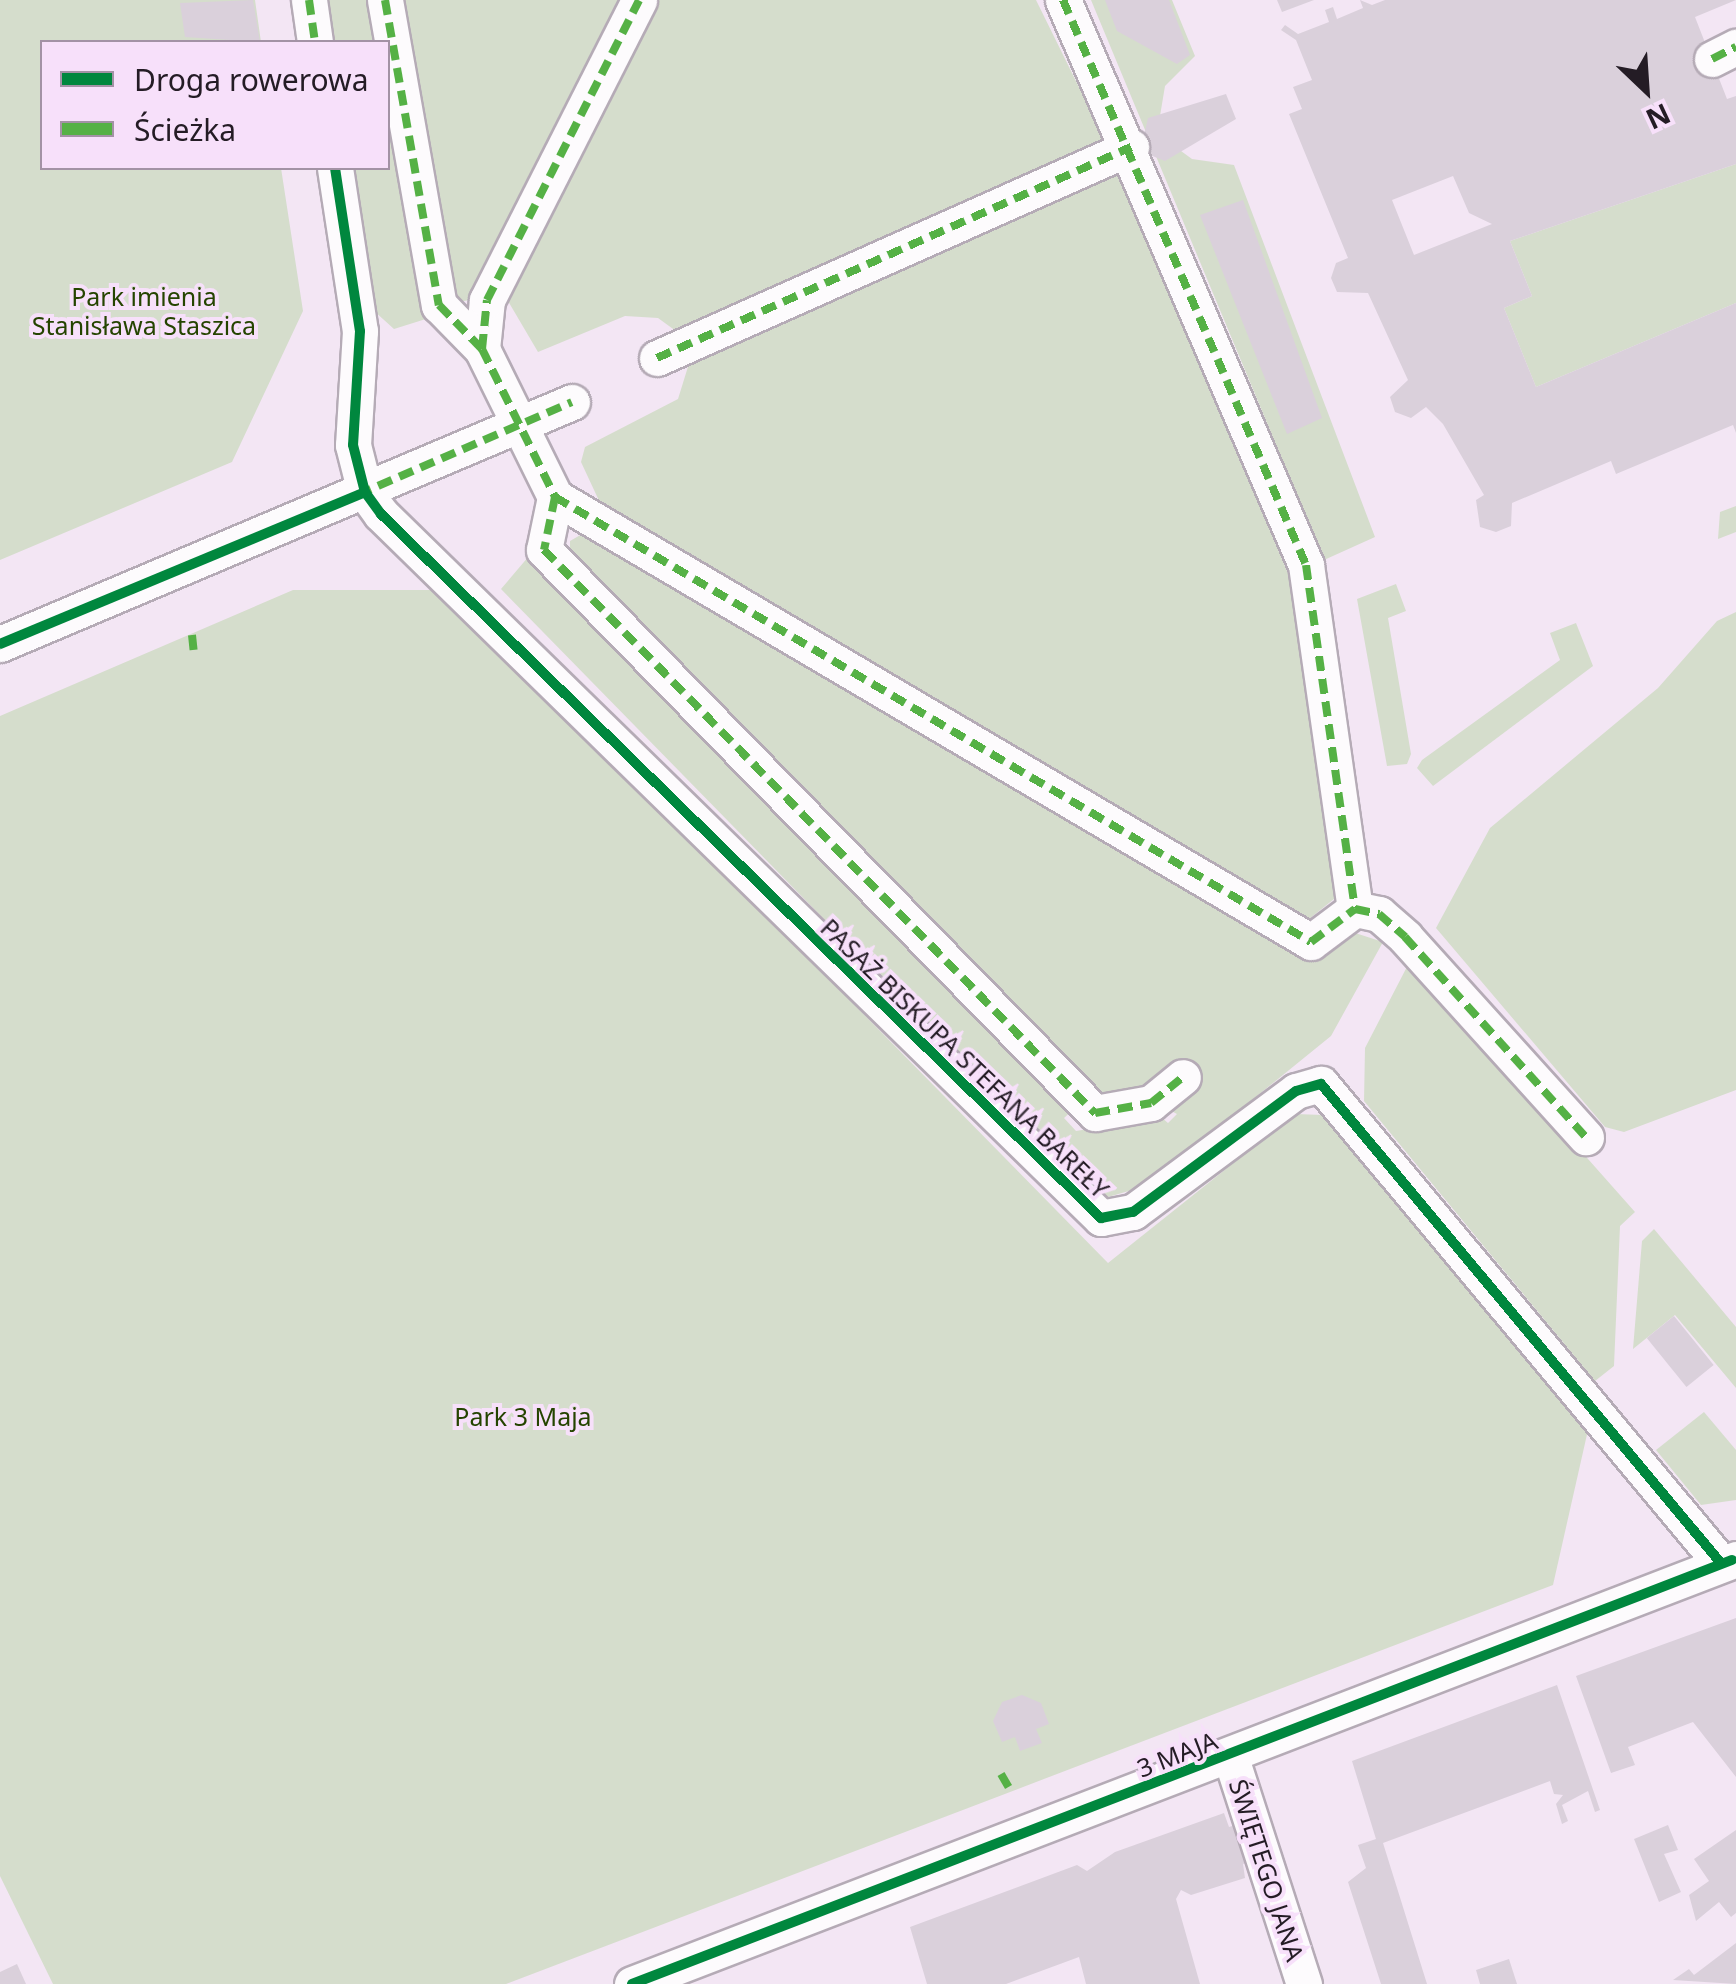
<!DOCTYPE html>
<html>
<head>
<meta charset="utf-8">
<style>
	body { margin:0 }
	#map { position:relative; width:1736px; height:1984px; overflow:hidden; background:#f3e6f4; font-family:"Noto Sans",sans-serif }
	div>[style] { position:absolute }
	.green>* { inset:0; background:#d5ddcc }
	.building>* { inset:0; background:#dad0db; transform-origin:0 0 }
	.roads { filter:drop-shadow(2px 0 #b5abb6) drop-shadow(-2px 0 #b5abb6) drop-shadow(0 2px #b5abb6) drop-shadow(0 -2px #b5abb6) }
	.street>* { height:35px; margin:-17.5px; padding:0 17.5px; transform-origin:17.5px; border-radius:17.5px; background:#fdfbfd }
	.quiet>* { height:8px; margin-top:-4px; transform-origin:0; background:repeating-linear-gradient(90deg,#55b145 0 15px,transparent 0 23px) }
	.cycleway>* { height:10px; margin:-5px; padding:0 5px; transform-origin:5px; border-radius:5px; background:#00873e }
	span { translate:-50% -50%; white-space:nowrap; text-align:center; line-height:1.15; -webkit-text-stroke:8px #f7e0fa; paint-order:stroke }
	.park-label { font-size:25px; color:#254400 }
	.street-label { font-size:25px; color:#241c25 }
	.legend { position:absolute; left:40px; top:40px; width:350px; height:130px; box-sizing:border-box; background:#f7e0fa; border:2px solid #a392a5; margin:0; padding:12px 18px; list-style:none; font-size:30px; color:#241c25 }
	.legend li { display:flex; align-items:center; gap:20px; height:50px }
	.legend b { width:50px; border:2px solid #a392a5 }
	.north { position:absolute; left:1596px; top:40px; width:100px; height:100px; -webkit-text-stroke:8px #f7e0fa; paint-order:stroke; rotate:155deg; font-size:28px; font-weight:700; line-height:40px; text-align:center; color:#241c25 }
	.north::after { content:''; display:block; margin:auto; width:35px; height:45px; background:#241c25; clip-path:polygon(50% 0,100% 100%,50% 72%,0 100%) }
</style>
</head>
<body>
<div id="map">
	<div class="green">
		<i style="clip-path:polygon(0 0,255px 0,261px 42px,42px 42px,42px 168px,281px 168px,303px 311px,232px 462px,0 560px)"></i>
		<i style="clip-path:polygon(323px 0,375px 0,383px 42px,330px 42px)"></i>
		<i style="clip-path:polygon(397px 0,619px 0,470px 300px,458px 302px,446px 293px)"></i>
		<i style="clip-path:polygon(654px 0,1036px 0,1106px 142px,680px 334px,658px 318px,625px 316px,538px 352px,508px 301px)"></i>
		<i style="clip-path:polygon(1091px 0,1172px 0,1195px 56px,1165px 86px,1160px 116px,1170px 143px,1192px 159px,1234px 165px,1375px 537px,1324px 560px)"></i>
		<i style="clip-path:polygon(388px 71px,429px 318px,394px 329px,373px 310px,350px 168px,388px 168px)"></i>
		<i style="clip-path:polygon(1736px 164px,1736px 303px,1536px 387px,1504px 308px,1532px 296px,1510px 241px)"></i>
		<i style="clip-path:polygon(1117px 169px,1290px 578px,1339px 895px,1304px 923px,608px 520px,581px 462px,585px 447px,678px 399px,691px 357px)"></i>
		<i style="clip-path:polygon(1736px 506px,1736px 532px,1718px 539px,1720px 512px)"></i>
		<i style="clip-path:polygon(589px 530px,1286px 937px,1312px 961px,1346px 930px,1383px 942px,1331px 1036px,1146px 1186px,1108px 1197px,1091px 1192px,501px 589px,529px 556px,1075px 1108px,1064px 1118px,1076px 1131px,1161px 1117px,1168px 1123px,1177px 1114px,1145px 1097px,1099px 1100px,570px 559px,570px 541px)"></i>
		<i style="clip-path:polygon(1396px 584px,1406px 611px,1388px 618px,1411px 754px,1407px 764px,1387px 766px,1357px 599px)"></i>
		<i style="clip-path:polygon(293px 590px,447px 590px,1108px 1263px,1295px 1114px,1323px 1115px,1588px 1430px,1553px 1585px,506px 1984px,53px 1984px,0 1876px,0 716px)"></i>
		<i style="clip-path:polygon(1736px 612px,1736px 1090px,1624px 1132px,1605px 1127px,1436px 928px,1490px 828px,1658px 688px,1717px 621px)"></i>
		<i style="clip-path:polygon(1576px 623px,1593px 666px,1433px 786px,1417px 768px,1422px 760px,1560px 660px,1550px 633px)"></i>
		<i style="clip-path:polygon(1411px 959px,1635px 1212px,1620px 1226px,1614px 1366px,1595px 1381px,1364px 1101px,1365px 1048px)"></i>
		<i style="clip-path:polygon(1654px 1229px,1736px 1327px,1736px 1388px,1675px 1315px,1633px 1349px,1642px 1241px)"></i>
		<i style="clip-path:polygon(1704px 1412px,1736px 1450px,1736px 1500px,1701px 1505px,1656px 1450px)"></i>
	</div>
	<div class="building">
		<i style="clip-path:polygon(253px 0,260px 42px,185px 37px,180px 3px)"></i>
		<i style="clip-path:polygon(1105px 0,1169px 0,1190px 55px,1177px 64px,1117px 31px)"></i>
		<i style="clip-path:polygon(1277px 0,1314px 0,1282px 12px)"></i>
		<i style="clip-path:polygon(evenodd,1360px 0,1372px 5px,1385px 0,1736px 0,1695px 17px,1727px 99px,1736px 96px,1736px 164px,1510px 241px,1532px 296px,1504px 308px,1536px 387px,1736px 303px,1736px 433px,1733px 425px,1616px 474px,1611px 461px,1512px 503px,1511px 526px,1496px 532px,1480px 527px,1476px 500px,1484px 495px,1443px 424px,1426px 407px,1411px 418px,1395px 412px,1390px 397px,1408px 380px,1368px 293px,1337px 292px,1331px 278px,1336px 263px,1348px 258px,1289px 114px,1302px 109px,1293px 87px,1312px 80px,1296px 40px,1281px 30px,1285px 25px,1298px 34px,1329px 22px,1325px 10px,1333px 7px,1337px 19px,1363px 8px,1360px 0,1453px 176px,1469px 213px,1492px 224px,1414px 255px,1392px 200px,1453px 176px)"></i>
		<i style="clip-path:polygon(1226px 94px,1236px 119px,1165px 161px,1150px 155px,1143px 140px,1148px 118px)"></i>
		<i style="clip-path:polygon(1243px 200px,1322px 418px,1287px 434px,1200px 215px)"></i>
		<i style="left:1674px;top:1316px;width:63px;height:35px;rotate:51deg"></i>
		<i style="clip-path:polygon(1736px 1618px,1736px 1777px,1693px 1722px,1628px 1747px,1635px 1765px,1611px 1773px,1576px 1676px)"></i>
		<i style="clip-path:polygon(1557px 1685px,1600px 1810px,1595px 1812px,1588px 1791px,1562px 1805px,1568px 1821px,1562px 1824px,1556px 1804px,1563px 1795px,1554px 1794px,1550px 1781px,1383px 1843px,1427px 1984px,1381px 1984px,1348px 1882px,1366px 1868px,1358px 1845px,1376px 1839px,1352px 1761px)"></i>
		<i style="clip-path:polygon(1022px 1695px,1041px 1703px,1049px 1724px,1036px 1729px,1042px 1743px,1020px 1751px,1015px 1737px,1002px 1742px,993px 1721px,1002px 1702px)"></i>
		<i style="clip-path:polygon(1224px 1813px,1229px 1827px,1239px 1824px,1249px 1862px,1243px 1864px,1245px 1878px,1191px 1895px,1181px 1890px,1176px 1899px,1200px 1984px,1086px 1984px,1079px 1957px,1006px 1984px,927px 1984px,910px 1927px,1077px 1865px,1087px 1871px,1115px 1852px)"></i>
		<i style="clip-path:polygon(1668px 1825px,1678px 1850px,1664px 1854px,1681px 1892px,1659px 1902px,1634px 1839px)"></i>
		<i style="clip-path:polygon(1736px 1830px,1736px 1913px,1731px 1917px,1719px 1902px,1696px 1921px,1689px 1895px,1709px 1881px,1694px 1859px)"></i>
		<i style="clip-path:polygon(1736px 1943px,1736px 1984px,1673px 1980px,1689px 1969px,1694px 1975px)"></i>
		<i style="clip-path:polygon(1509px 1959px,1517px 1984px,1480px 1984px,1476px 1970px)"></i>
		<i style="clip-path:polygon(17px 1964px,26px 1984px,0 1984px,0 1972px)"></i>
	</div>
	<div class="roads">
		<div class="street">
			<i style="left:309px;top:0;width:42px;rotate:81.9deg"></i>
			<i style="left:385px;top:0;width:310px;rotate:80deg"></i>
			<i style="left:439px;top:305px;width:62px;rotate:45.7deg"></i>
			<i style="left:482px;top:349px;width:165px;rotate:63.7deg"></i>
			<i style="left:555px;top:497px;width:877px;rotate:30.48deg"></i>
			<i style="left:1311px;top:942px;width:55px;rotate:-36.9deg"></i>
			<i style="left:1063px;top:0;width:615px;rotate:66.73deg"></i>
			<i style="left:1306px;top:565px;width:347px;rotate:81.9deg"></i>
			<i style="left:1355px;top:909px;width:25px;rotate:12deg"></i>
			<i style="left:1379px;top:914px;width:35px;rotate:41deg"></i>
			<i style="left:1405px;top:937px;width:270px;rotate:47.9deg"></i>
			<i style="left:1712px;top:59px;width:27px;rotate:-27deg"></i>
			<i style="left:335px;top:168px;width:165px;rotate:81.3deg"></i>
			<i style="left:360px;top:331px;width:114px;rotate:93.5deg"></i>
			<i style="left:353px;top:445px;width:49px;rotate:75.7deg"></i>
			<i style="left:365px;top:492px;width:27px;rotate:54deg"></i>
			<i style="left:381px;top:514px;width:1007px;rotate:44.36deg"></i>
			<i style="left:1101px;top:1218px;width:33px;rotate:-11deg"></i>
			<i style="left:1133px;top:1212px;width:203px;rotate:-36.6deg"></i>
			<i style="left:1296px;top:1091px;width:26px;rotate:-16deg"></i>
			<i style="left:1321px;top:1084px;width:623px;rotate:50.15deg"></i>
			<i style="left:482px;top:349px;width:49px;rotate:-84.2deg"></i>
			<i style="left:487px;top:300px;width:336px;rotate:-63.1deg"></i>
			<i style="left:657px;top:358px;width:519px;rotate:-24deg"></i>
			<i style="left:555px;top:497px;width:54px;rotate:101.7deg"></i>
			<i style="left:544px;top:550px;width:788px;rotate:45.62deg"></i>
			<i style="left:1095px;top:1113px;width:57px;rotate:-10.1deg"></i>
			<i style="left:1151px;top:1103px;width:41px;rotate:-39.1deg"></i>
			<i style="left:0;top:644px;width:621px;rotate:-22.93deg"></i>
			<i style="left:1230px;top:1755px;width:241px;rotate:72.1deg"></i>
			<i style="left:632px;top:1984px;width:1183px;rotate:-21.05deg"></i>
		</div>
	</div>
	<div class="quiet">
		<i style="left:309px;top:0;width:42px;rotate:81.9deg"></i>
		<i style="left:385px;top:0;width:310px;rotate:80deg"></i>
		<i style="left:439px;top:305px;width:62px;rotate:45.7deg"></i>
		<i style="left:482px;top:349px;width:165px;rotate:63.7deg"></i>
		<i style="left:555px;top:497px;width:877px;rotate:30.48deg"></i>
		<i style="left:1311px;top:942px;width:55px;rotate:-36.9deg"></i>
		<i style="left:1063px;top:0;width:615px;rotate:66.73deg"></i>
		<i style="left:1306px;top:565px;width:347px;rotate:81.9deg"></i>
		<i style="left:1355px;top:909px;width:25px;rotate:12deg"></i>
		<i style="left:1379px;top:914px;width:35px;rotate:41deg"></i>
		<i style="left:1405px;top:937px;width:270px;rotate:47.9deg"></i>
		<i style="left:1712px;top:59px;width:27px;rotate:-27deg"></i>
		<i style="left:482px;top:349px;width:49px;rotate:-84.2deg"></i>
		<i style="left:487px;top:300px;width:336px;rotate:-63.1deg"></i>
		<i style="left:657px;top:358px;width:519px;rotate:-24deg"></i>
		<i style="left:357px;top:495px;width:234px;rotate:-23.4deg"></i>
		<i style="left:555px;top:497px;width:54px;rotate:101.7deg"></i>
		<i style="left:544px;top:550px;width:788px;rotate:45.62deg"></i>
		<i style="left:1095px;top:1113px;width:57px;rotate:-10.1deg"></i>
		<i style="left:1151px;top:1103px;width:41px;rotate:-39.1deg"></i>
		<i style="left:192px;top:635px;width:19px;rotate:84deg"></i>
		<i style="left:1001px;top:1774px;width:20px;rotate:60deg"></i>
	</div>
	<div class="cycleway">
		<i style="left:335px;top:168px;width:165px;rotate:81.3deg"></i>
		<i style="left:360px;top:331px;width:114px;rotate:93.5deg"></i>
		<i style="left:353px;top:445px;width:49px;rotate:75.7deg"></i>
		<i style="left:365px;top:492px;width:27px;rotate:54deg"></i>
		<i style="left:381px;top:514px;width:1007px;rotate:44.36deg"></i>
		<i style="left:1101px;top:1218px;width:33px;rotate:-11deg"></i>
		<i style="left:1133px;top:1212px;width:203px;rotate:-36.6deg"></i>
		<i style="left:1296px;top:1091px;width:26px;rotate:-16deg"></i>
		<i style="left:1321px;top:1084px;width:623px;rotate:50.15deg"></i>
		<i style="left:0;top:644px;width:395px;rotate:-22.6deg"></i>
		<i style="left:632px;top:1984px;width:1179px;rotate:-21.08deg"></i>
	</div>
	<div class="park-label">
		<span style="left:144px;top:311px">Park imienia<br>Stanisława Staszica</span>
		<span style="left:523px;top:1416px">Park 3 Maja</span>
	</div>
	<div class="street-label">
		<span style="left:965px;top:1058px;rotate:44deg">PASAŻ BISKUPA STEFANA BAREŁY</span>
		<span style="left:1177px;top:1754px;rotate:-21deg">3 MAJA</span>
		<span style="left:1267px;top:1870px;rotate:72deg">ŚWIĘTEGO JANA</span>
	</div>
	<ul class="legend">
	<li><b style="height:12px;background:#00873e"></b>Droga rowerowa</li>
	<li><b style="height:12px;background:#55b145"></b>Ścieżka</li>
	</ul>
	<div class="north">N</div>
</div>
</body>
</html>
